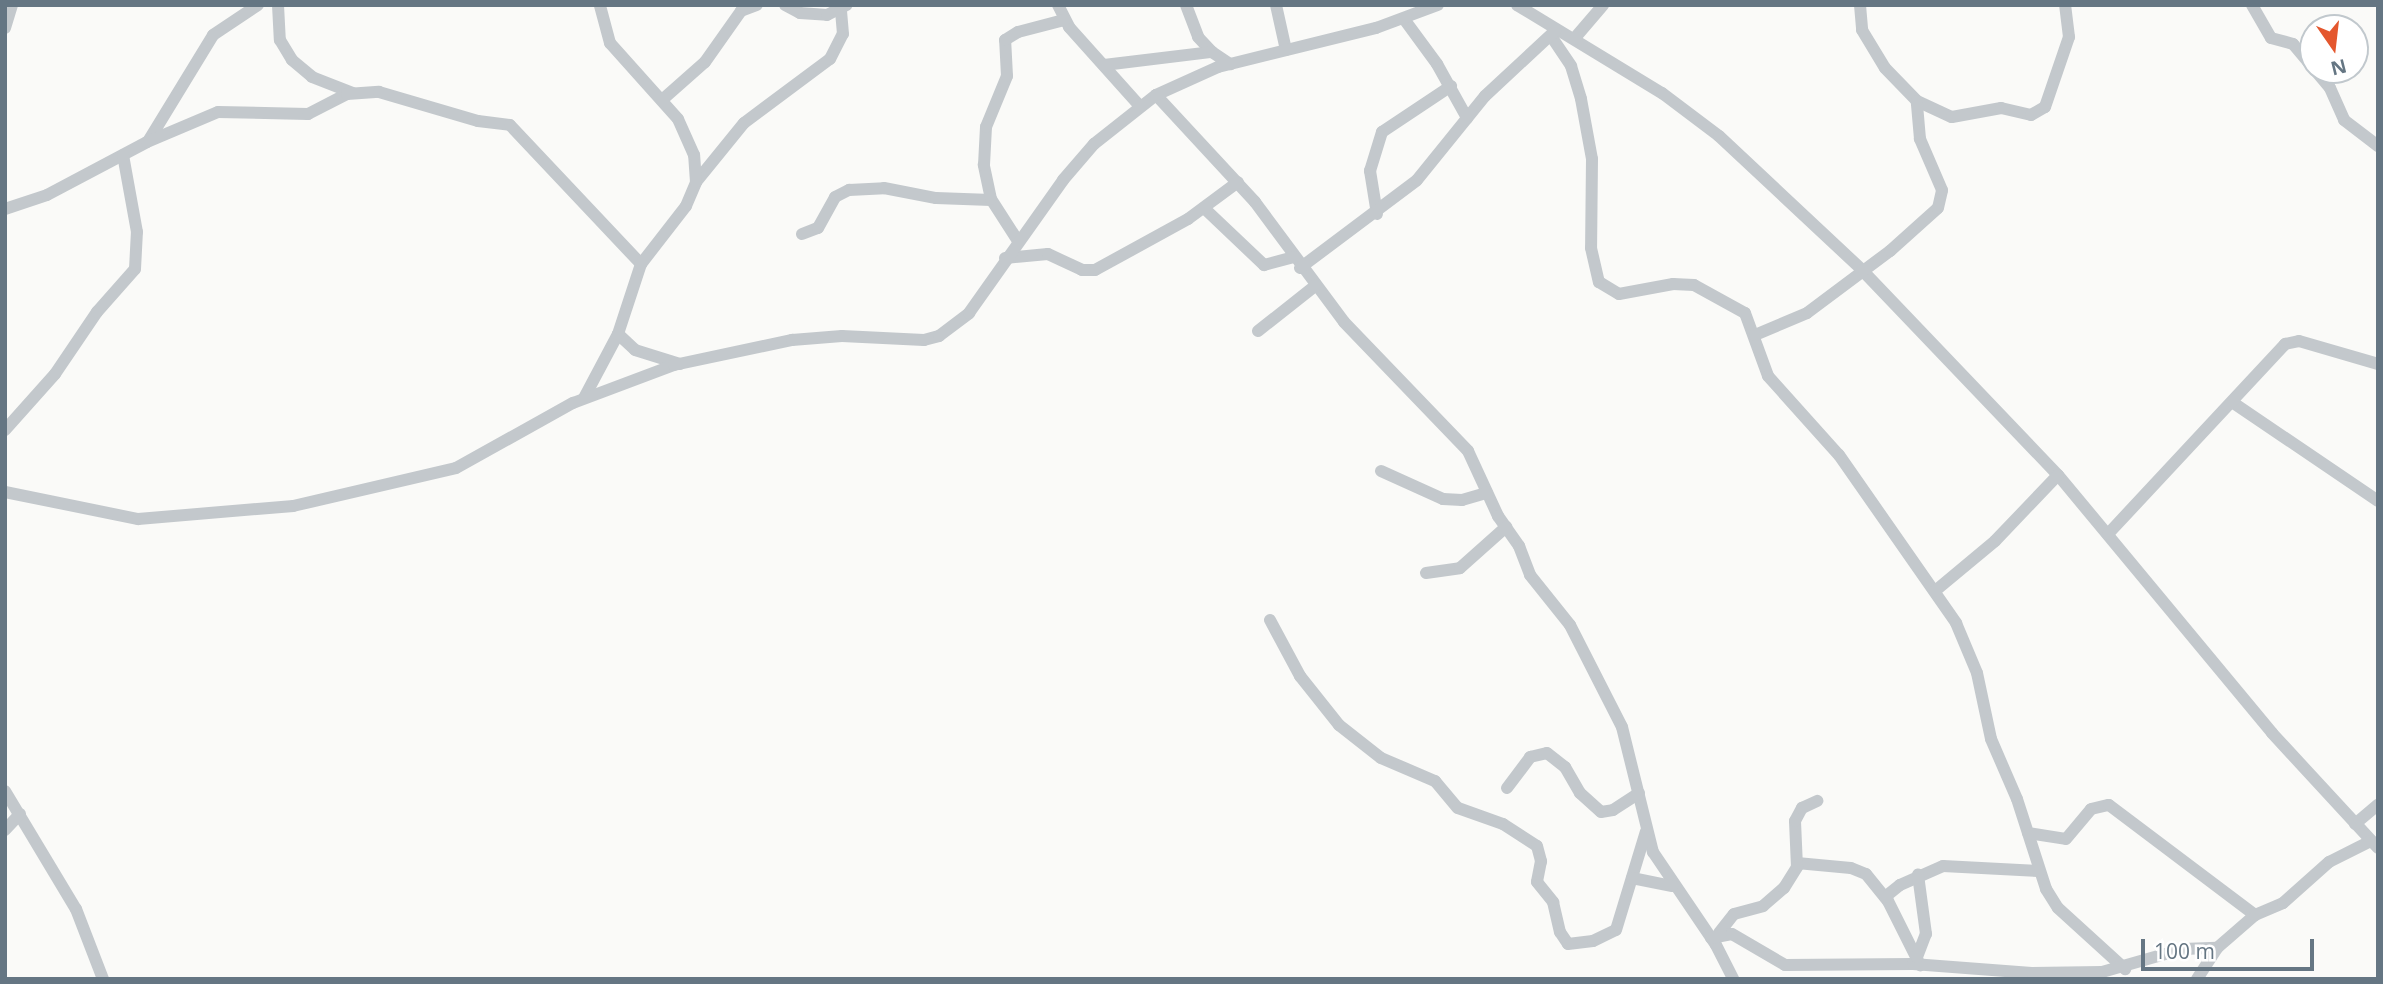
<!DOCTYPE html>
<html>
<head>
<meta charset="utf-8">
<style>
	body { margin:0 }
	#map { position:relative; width:2383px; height:984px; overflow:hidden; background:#fafaf8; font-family:"Open Sans",sans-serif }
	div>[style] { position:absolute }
	.minor>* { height:12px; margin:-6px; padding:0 6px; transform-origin:6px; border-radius:6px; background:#c3c8cc }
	span { translate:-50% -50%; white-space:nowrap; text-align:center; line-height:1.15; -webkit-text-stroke:7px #fff; paint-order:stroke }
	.frame { position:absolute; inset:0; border:7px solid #657683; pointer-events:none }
	.north { position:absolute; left:2299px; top:14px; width:70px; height:70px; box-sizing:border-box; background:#fff; border:2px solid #c1c8cd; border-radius:50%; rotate:166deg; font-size:19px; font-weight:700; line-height:28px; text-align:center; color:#657683 }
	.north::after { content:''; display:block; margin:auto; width:24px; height:32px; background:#e4572e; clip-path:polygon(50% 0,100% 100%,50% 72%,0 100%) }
	.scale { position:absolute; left:2141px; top:939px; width:173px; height:32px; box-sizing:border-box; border:4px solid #657683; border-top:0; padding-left:9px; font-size:21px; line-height:24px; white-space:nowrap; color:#657683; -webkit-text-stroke:5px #fff; paint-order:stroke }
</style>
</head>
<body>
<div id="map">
	<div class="minor">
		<i style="left:278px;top:5px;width:35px;rotate:87deg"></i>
		<i style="left:280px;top:40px;width:23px;rotate:59deg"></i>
		<i style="left:292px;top:60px;width:26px;rotate:40deg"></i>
		<i style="left:312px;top:77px;width:44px;rotate:21.3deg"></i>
		<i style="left:785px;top:5px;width:17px;rotate:28deg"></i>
		<i style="left:800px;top:13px;width:27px;rotate:4deg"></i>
		<i style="left:827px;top:15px;width:22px;rotate:-27deg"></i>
		<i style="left:1058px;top:5px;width:25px;rotate:63deg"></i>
		<i style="left:1069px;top:27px;width:106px;rotate:48.1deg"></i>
		<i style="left:1186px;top:5px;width:34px;rotate:69deg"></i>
		<i style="left:1198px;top:37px;width:21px;rotate:47deg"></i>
		<i style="left:1276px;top:5px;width:46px;rotate:77.5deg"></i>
		<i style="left:1517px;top:5px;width:170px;rotate:31.3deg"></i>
		<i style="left:1662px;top:93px;width:71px;rotate:37deg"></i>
		<i style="left:1719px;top:136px;width:196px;rotate:43.1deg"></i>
		<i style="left:1862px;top:270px;width:284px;rotate:46.3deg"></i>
		<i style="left:2058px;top:475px;width:335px;rotate:50.3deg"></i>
		<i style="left:2272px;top:733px;width:156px;rotate:47.3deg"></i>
		<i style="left:1860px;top:5px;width:25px;rotate:85deg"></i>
		<i style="left:1862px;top:30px;width:44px;rotate:58.8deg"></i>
		<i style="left:1885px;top:68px;width:46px;rotate:45.9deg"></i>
		<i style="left:1917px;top:101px;width:38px;rotate:25deg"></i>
		<i style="left:1952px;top:117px;width:50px;rotate:-10.4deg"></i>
		<i style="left:2001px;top:108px;width:31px;rotate:13deg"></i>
		<i style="left:2031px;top:115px;width:16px;rotate:-30deg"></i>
		<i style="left:2045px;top:107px;width:74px;rotate:-71.1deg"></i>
		<i style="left:2069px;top:37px;width:32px;rotate:-97deg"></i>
		<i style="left:2252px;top:5px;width:38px;rotate:60deg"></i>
		<i style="left:2271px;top:38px;width:23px;rotate:15deg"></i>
		<i style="left:2293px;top:44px;width:57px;rotate:49.9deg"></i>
		<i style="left:2330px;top:88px;width:35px;rotate:66deg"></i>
		<i style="left:2344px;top:120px;width:43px;rotate:37.4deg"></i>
		<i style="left:1404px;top:19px;width:56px;rotate:53.7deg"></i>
		<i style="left:1437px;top:64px;width:62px;rotate:60.9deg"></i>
		<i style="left:5px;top:28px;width:24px;rotate:-73deg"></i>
		<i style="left:1551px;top:36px;width:36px;rotate:56deg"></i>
		<i style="left:1571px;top:66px;width:34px;rotate:73deg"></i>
		<i style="left:1581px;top:99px;width:61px;rotate:79.6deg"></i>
		<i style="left:1592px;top:159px;width:89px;rotate:90.6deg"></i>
		<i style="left:1591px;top:248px;width:35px;rotate:77deg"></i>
		<i style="left:1599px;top:282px;width:23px;rotate:31deg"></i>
		<i style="left:1619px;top:294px;width:55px;rotate:-10.5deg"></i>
		<i style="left:1673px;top:284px;width:21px;rotate:3deg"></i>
		<i style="left:1694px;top:285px;width:58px;rotate:28.8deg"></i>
		<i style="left:1745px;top:313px;width:67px;rotate:69.9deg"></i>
		<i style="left:1768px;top:376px;width:106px;rotate:48.1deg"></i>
		<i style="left:1839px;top:455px;width:205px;rotate:55.1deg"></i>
		<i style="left:1956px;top:623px;width:54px;rotate:67.2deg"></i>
		<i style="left:1977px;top:673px;width:67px;rotate:78deg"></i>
		<i style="left:1991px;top:739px;width:65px;rotate:66.6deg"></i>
		<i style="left:2017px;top:799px;width:95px;rotate:72.1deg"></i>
		<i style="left:2046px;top:889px;width:22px;rotate:58deg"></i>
		<i style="left:2058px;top:908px;width:91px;rotate:42.3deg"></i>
		<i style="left:1574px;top:39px;width:45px;rotate:-49.5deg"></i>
		<i style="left:1104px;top:65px;width:109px;rotate:-6.9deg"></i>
		<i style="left:1212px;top:52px;width:22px;rotate:34deg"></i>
		<i style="left:1156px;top:95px;width:146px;rotate:47.2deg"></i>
		<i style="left:1255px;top:202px;width:149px;rotate:53.4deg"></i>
		<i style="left:1344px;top:322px;width:179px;rotate:46.1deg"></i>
		<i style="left:1468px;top:451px;width:72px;rotate:65.2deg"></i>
		<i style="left:1498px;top:516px;width:37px;rotate:55deg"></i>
		<i style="left:1519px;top:546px;width:31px;rotate:69deg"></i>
		<i style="left:1530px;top:575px;width:64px;rotate:51.3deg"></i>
		<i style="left:1570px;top:625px;width:114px;rotate:63deg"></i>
		<i style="left:1622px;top:727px;width:129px;rotate:76.1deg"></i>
		<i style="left:1653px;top:852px;width:112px;rotate:55.9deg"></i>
		<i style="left:1716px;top:945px;width:38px;rotate:63deg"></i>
		<i style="left:662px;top:100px;width:57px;rotate:-41.5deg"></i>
		<i style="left:705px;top:62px;width:62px;rotate:-54.8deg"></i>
		<i style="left:741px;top:11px;width:17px;rotate:-21deg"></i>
		<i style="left:149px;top:140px;width:123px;rotate:-58.6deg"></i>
		<i style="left:213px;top:35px;width:54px;rotate:-33.7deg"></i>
		<i style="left:696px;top:182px;width:76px;rotate:-50.9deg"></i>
		<i style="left:744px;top:123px;width:107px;rotate:-36.7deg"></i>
		<i style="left:830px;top:59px;width:28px;rotate:-63deg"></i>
		<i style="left:843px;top:34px;width:25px;rotate:-95deg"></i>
		<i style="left:1204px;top:208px;width:83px;rotate:43.5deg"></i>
		<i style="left:1264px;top:265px;width:31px;rotate:-15deg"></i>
		<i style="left:5px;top:209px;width:44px;rotate:-18.4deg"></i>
		<i style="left:47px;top:195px;width:113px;rotate:-27.9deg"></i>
		<i style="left:147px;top:142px;width:77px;rotate:-22.9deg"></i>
		<i style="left:218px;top:112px;width:90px;rotate:1.3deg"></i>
		<i style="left:308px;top:114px;width:44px;rotate:-27.1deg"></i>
		<i style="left:347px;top:94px;width:32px;rotate:-4deg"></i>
		<i style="left:379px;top:92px;width:103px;rotate:16.3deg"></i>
		<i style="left:478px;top:121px;width:32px;rotate:7deg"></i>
		<i style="left:510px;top:125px;width:191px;rotate:46.7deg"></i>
		<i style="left:1377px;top:214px;width:44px;rotate:-99.2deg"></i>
		<i style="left:1370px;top:171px;width:41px;rotate:-72.9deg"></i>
		<i style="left:1382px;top:132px;width:83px;rotate:-33.7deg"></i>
		<i style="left:802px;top:234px;width:17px;rotate:-21deg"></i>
		<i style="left:818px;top:228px;width:35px;rotate:-61deg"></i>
		<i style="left:835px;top:197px;width:16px;rotate:-27deg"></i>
		<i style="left:849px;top:190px;width:35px;rotate:-3deg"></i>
		<i style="left:884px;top:188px;width:53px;rotate:10.9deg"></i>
		<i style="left:936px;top:198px;width:55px;rotate:2.1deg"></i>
		<i style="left:1018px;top:241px;width:50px;rotate:-122.7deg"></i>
		<i style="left:991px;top:199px;width:35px;rotate:-102deg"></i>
		<i style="left:984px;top:165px;width:38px;rotate:-87deg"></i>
		<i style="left:986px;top:127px;width:55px;rotate:-67.6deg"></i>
		<i style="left:1007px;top:76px;width:36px;rotate:-93deg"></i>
		<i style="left:1005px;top:40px;width:15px;rotate:-32deg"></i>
		<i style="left:1018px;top:32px;width:48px;rotate:-14.6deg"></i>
		<i style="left:1005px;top:258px;width:43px;rotate:-5.3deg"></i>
		<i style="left:1048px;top:254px;width:38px;rotate:25deg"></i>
		<i style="left:1082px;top:270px;width:13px"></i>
		<i style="left:1095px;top:270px;width:106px;rotate:-28.7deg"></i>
		<i style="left:1188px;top:219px;width:62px;rotate:-36.5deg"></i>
		<i style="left:1300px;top:268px;width:146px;rotate:-36.9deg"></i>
		<i style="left:1417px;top:180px;width:108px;rotate:-51deg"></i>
		<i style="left:1485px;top:96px;width:96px;rotate:-42.9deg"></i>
		<i style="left:1258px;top:331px;width:73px;rotate:-38.3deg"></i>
		<i style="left:618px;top:334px;width:23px;rotate:43deg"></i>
		<i style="left:635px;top:350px;width:47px;rotate:17.3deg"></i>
		<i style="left:1755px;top:335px;width:56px;rotate:-22.9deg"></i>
		<i style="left:1807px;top:313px;width:104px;rotate:-36.8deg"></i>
		<i style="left:1890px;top:251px;width:64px;rotate:-41.9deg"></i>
		<i style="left:1938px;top:208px;width:18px;rotate:-77deg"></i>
		<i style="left:1942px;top:190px;width:56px;rotate:-113.3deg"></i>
		<i style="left:1920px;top:139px;width:38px;rotate:-95deg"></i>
		<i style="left:584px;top:398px;width:72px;rotate:-62deg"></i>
		<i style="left:618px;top:334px;width:74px;rotate:-71.8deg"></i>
		<i style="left:641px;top:264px;width:73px;rotate:-52.2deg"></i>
		<i style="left:686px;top:206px;width:26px;rotate:-67deg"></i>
		<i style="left:696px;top:182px;width:27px;rotate:-94deg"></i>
		<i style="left:694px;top:155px;width:39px;rotate:-114deg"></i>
		<i style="left:678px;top:119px;width:102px;rotate:-131.8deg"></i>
		<i style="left:610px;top:43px;width:39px;rotate:-105deg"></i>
		<i style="left:2232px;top:402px;width:176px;rotate:34.1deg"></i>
		<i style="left:5px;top:430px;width:75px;rotate:-48.2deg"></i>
		<i style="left:55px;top:374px;width:75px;rotate:-55.9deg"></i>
		<i style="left:97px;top:312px;width:57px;rotate:-48.5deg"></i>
		<i style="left:135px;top:269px;width:37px;rotate:-87deg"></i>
		<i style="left:137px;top:232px;width:78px;rotate:-100.3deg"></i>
		<i style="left:1381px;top:471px;width:68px;rotate:24.3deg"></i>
		<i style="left:1443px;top:499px;width:19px;rotate:3deg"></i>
		<i style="left:1462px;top:500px;width:26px;rotate:-16deg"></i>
		<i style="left:5px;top:492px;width:136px;rotate:11.5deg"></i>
		<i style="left:138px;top:519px;width:156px;rotate:-4.8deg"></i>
		<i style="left:293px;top:506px;width:167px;rotate:-13.1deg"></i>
		<i style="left:456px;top:468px;width:134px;rotate:-29.1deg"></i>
		<i style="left:573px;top:403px;width:108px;rotate:-20.6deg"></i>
		<i style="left:674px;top:365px;width:121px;rotate:-12deg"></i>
		<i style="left:792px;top:340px;width:50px;rotate:-4.6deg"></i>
		<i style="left:842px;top:336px;width:82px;rotate:2.8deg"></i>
		<i style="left:924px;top:340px;width:16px;rotate:-15deg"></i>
		<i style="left:939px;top:336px;width:38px;rotate:-37deg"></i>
		<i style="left:969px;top:313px;width:163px;rotate:-54.7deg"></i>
		<i style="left:1063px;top:180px;width:48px;rotate:-49.3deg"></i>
		<i style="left:1094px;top:144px;width:79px;rotate:-38.3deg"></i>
		<i style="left:1156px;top:95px;width:68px;rotate:-24.3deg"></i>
		<i style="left:1218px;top:67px;width:163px;rotate:-13.9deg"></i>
		<i style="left:1376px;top:28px;width:66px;rotate:-20.4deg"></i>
		<i style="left:2108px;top:534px;width:260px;rotate:-47deg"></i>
		<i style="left:2285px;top:344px;width:14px;rotate:-12deg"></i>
		<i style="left:2299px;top:341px;width:82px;rotate:16.2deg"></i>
		<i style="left:1426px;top:573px;width:34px;rotate:-8deg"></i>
		<i style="left:1460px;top:568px;width:62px;rotate:-41.7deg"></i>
		<i style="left:1935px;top:591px;width:78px;rotate:-39.8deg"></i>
		<i style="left:1995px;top:541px;width:91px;rotate:-46.3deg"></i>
		<i style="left:1270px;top:620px;width:64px;rotate:61.8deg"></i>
		<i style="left:1300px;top:676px;width:63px;rotate:51.5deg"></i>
		<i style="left:1339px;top:725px;width:53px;rotate:38.2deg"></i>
		<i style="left:1381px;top:758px;width:59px;rotate:23.1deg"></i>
		<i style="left:1435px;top:781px;width:35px;rotate:50deg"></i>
		<i style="left:1458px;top:808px;width:48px;rotate:19.6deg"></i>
		<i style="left:1503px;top:824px;width:40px;rotate:32.9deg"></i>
		<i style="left:1537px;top:846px;width:16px;rotate:75deg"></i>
		<i style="left:1541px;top:861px;width:21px;rotate:101deg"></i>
		<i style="left:1537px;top:882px;width:26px;rotate:51deg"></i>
		<i style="left:1553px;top:902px;width:31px;rotate:77deg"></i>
		<i style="left:1560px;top:932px;width:14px;rotate:56deg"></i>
		<i style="left:1568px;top:944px;width:25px;rotate:-7deg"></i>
		<i style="left:1593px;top:941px;width:25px;rotate:-26deg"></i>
		<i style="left:1616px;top:930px;width:103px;rotate:-73.1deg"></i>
		<i style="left:1507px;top:788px;width:39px;rotate:-53deg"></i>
		<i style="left:1530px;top:757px;width:17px;rotate:-13deg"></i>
		<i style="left:1547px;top:753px;width:23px;rotate:38deg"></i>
		<i style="left:1565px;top:767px;width:30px;rotate:60deg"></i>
		<i style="left:1580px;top:793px;width:28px;rotate:42deg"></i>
		<i style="left:1601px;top:812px;width:12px;rotate:-9deg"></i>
		<i style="left:1613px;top:810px;width:31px;rotate:-33deg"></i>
		<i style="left:5px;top:791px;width:138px;rotate:59deg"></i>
		<i style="left:76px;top:909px;width:75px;rotate:68.9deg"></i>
		<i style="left:2355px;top:824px;width:30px;rotate:-40deg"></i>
		<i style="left:5px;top:830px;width:22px;rotate:-47deg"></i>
		<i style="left:2028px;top:833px;width:38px;rotate:9deg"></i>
		<i style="left:2066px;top:839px;width:39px;rotate:-50deg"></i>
		<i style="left:2091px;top:809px;width:18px;rotate:-13deg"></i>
		<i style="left:2109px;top:805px;width:183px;rotate:37deg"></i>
		<i style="left:1797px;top:863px;width:54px;rotate:5.3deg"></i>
		<i style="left:1851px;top:868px;width:16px;rotate:22deg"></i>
		<i style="left:1866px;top:874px;width:35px;rotate:51deg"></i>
		<i style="left:1888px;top:901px;width:72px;rotate:63.4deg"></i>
		<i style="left:1632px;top:878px;width:41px;rotate:11.3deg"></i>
		<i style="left:1885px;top:897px;width:19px;rotate:-39deg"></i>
		<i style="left:1900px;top:885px;width:47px;rotate:-23.8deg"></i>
		<i style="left:1943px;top:866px;width:96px;rotate:3deg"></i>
		<i style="left:1719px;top:933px;width:24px;rotate:-52deg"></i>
		<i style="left:1734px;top:914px;width:30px;rotate:-15deg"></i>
		<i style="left:1763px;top:906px;width:28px;rotate:-41deg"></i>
		<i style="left:1784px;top:888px;width:25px;rotate:-58deg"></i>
		<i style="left:1797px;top:867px;width:46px;rotate:-92.5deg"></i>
		<i style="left:1795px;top:821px;width:15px;rotate:-62deg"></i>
		<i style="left:1802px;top:808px;width:17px;rotate:-25deg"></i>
		<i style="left:1711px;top:938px;width:21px;rotate:-11deg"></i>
		<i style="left:1732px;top:934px;width:61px;rotate:30.3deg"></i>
		<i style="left:1785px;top:965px;width:128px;rotate:-0.4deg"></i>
		<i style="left:1913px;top:964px;width:119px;rotate:4.3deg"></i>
		<i style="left:2032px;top:973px;width:70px;rotate:-0.8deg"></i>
		<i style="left:2102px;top:972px;width:84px;rotate:-15.9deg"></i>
		<i style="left:2183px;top:949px;width:34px;rotate:-2deg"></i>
		<i style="left:1917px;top:957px;width:25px;rotate:-69deg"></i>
		<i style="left:1926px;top:934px;width:60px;rotate:-97.7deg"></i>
		<i style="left:2197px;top:979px;width:37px;rotate:-57deg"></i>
		<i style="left:2217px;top:948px;width:50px;rotate:-41deg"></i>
		<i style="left:2255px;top:915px;width:30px;rotate:-23deg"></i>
		<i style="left:2283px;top:903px;width:62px;rotate:-41.7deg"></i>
		<i style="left:2329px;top:862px;width:47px;rotate:-26.6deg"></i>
	</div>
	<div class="frame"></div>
	<div class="north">N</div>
	<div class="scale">100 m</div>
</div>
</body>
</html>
